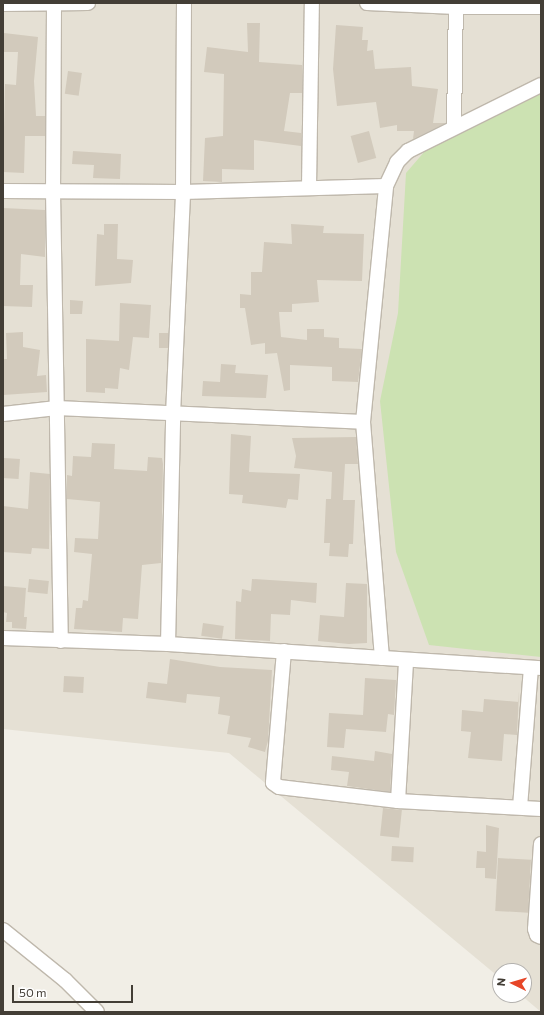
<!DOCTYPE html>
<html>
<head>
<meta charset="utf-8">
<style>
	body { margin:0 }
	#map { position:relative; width:544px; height:1015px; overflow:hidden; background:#f1eee6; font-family:Commissioner,sans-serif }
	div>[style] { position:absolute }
	.residential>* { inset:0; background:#e5e0d4 }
	.green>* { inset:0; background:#cce2b2 }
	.building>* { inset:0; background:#d2cabc; transform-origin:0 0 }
	.roads { filter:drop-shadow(1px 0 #bfb8ac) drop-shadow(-1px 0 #bfb8ac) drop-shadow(0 1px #bfb8ac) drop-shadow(0 -1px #bfb8ac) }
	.minor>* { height:14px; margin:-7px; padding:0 7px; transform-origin:7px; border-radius:7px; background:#fff }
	span { translate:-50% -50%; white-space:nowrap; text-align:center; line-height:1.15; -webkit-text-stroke:3px #fff; paint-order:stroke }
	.frame { position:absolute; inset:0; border:4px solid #433e36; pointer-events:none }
	.north { position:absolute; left:492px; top:963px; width:40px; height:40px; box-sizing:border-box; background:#fff; border:1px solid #b4b2af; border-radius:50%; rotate:275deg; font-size:11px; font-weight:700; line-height:16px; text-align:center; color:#433e36 }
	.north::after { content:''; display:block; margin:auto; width:14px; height:18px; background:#e74628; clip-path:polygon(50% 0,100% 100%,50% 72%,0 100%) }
	.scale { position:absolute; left:12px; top:985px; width:121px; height:18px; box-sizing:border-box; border:2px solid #433e36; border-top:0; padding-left:5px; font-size:12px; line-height:14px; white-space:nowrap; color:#433e36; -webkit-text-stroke:3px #fff; paint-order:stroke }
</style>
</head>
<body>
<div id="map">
	<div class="residential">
		<i style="clip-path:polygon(3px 3px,541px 3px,541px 1012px,521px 995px,524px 995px,524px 971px,500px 971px,500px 978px,229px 753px,3px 729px)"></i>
	</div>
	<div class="green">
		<i style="clip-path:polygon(541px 92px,541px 657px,429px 645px,396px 552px,380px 401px,398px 313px,406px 173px,425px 151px)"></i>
	</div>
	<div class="building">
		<i style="clip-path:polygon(247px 23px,260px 23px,259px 62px,302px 65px,302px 93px,290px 93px,284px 131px,301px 133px,301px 146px,254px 140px,254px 170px,222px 169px,222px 182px,203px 181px,205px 138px,223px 136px,224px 74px,204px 72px,207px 47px,248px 52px)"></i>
		<i style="clip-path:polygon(336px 25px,363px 27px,362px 40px,368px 40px,367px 51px,373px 50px,375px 69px,411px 67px,412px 86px,438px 89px,433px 123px,446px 123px,413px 139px,414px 131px,397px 131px,397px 125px,380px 128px,376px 102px,337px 106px,333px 69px)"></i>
		<i style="clip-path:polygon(4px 33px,38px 37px,34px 81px,36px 116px,45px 116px,45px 136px,25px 136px,24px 173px,3px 172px,5px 84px,16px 85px,18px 52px,3px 52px)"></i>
		<i style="left:68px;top:71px;width:14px;height:23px;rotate:8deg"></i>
		<i style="left:369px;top:131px;width:28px;height:19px;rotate:75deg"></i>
		<i style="clip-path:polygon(73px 151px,121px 154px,120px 179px,93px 178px,94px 165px,72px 164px)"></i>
		<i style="clip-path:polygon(3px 208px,45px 210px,45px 257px,21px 254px,20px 285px,33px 285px,32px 307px,3px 306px)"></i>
		<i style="clip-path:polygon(104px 224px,118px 224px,117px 259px,133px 260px,131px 283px,95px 286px,97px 234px,104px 235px)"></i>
		<i style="clip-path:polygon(291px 224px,324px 226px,323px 233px,364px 234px,362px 281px,317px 280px,319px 302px,292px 304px,292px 312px,279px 312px,281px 337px,307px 340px,307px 329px,324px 329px,324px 337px,339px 338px,339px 348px,362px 349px,358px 382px,332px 381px,332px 367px,290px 365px,290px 390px,284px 391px,277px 353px,265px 354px,265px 343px,251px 345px,245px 308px,240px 308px,240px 294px,251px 295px,251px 272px,262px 272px,264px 242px,292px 244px)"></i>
		<i style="clip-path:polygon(70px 300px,83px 301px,82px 314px,70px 314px)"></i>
		<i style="clip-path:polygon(120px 303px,151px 305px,149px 338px,133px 337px,129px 370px,120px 368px,118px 389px,105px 388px,105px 393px,86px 392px,86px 339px,119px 341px)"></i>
		<i style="clip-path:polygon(23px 332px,23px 347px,40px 350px,37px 376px,46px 375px,47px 392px,3px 395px,3px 359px,7px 359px,6px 333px)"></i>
		<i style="left:159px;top:333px;width:9px;height:15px"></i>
		<i style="clip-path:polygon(221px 364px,236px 365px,235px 373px,268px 375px,266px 398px,202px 396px,203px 381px,220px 382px)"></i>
		<i style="clip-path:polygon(231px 434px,251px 436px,249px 472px,300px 474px,298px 500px,288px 499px,286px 508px,242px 503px,243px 495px,229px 494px)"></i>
		<i style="clip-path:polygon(356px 437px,358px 464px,345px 464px,343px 500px,355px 500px,353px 544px,349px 544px,348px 557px,329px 556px,330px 543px,324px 543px,326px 499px,331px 499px,332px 472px,294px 468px,296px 456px,292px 438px)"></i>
		<i style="clip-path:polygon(92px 443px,115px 444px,114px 469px,147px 471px,148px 457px,162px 458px,163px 464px,161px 563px,142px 565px,138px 619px,123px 618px,122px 632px,74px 629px,76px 608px,82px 608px,83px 600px,88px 601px,92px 554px,74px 552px,75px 538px,98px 539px,100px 502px,67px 499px,67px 475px,72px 476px,73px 456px,91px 457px)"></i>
		<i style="left:4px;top:458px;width:16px;height:20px;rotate:4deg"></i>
		<i style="clip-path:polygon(30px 472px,50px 474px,49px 549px,32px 548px,31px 554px,3px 552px,3px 506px,28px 509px)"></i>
		<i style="left:29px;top:579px;width:20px;height:13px;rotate:6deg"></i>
		<i style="clip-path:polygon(252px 579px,317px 583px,316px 603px,291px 600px,290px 615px,271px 614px,270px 641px,235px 639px,236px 601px,241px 602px,242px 589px,251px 591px)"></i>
		<i style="clip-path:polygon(346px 583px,367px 584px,367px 643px,349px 644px,318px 641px,320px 615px,344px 617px)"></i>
		<i style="clip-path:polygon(3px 586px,26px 588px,24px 617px,27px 617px,26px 629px,12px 628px,12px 622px,6px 622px,7px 613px,3px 612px)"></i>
		<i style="left:203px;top:623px;width:21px;height:13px;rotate:8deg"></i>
		<i style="clip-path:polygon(170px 659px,220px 667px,272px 670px,268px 741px,265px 752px,248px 747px,251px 738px,227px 734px,230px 716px,218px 714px,220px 697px,187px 694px,186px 703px,146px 698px,148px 682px,167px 684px)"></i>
		<i style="left:64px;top:676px;width:20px;height:16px;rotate:3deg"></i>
		<i style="clip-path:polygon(365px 678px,396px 680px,394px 715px,388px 714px,386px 732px,346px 729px,344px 748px,327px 747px,329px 713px,363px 715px)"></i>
		<i style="clip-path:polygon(519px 691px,517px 735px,504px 734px,502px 761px,468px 758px,471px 732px,461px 731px,462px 710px,483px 712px,484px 699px,519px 702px)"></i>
		<i style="clip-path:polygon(375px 751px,392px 754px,390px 792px,347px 786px,349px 772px,331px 770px,332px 756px,374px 761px)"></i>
		<i style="left:383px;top:808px;width:19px;height:28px;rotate:6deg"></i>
		<i style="clip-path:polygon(486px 825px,499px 828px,496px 879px,485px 878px,485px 868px,476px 868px,477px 851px,486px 852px)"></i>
		<i style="left:392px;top:846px;width:22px;height:15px;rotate:3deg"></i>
		<i style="left:498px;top:858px;width:33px;height:53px;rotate:3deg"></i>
	</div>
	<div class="roads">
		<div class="minor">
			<i style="left:367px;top:3px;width:89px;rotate:2.6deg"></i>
			<i style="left:456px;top:7px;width:85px"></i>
			<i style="left:3px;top:4px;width:85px;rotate:-0.7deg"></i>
			<i style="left:54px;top:4px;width:188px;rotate:90.3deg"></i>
			<i style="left:53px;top:192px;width:449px;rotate:89deg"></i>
			<i style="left:454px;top:126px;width:123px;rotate:-89.1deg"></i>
			<i style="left:309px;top:187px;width:184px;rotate:-89.1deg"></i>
			<i style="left:3px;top:191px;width:180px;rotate:0.3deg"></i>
			<i style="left:183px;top:192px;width:203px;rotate:-1.7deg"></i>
			<i style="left:386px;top:186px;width:26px;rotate:-65deg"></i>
			<i style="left:397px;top:162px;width:16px;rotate:-45deg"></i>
			<i style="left:408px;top:151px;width:148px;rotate:-26.4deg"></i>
			<i style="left:3px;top:414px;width:54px;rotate:-6.3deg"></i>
			<i style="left:57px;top:408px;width:306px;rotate:2.6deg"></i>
			<i style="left:3px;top:638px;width:165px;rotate:2.1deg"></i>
			<i style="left:168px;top:644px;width:374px;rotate:3.7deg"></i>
			<i style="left:168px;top:644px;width:229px;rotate:-88.7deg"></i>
			<i style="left:173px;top:415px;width:223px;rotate:-87.4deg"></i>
			<i style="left:183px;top:192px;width:189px;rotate:-89.7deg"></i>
			<i style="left:284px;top:651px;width:132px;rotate:94.8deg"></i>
			<i style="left:273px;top:783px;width:7px;rotate:34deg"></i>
			<i style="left:279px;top:787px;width:120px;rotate:6.7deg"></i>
			<i style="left:398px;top:801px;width:143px;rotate:3.2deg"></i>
			<i style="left:382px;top:658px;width:237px;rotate:-94.6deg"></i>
			<i style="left:363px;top:422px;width:237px;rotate:-84.4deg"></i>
			<i style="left:398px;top:801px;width:140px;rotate:-86.7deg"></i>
			<i style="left:520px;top:807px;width:139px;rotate:-85.5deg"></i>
			<i style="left:541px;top:844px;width:85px;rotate:94deg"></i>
			<i style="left:535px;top:929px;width:6px;rotate:72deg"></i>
			<i style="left:537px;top:935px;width:4px;rotate:27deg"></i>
			<i style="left:3px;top:930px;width:80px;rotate:38.9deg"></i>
			<i style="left:65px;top:980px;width:45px;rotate:45deg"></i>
		</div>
	</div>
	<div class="frame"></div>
	<div class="north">N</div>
	<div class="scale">50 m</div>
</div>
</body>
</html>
